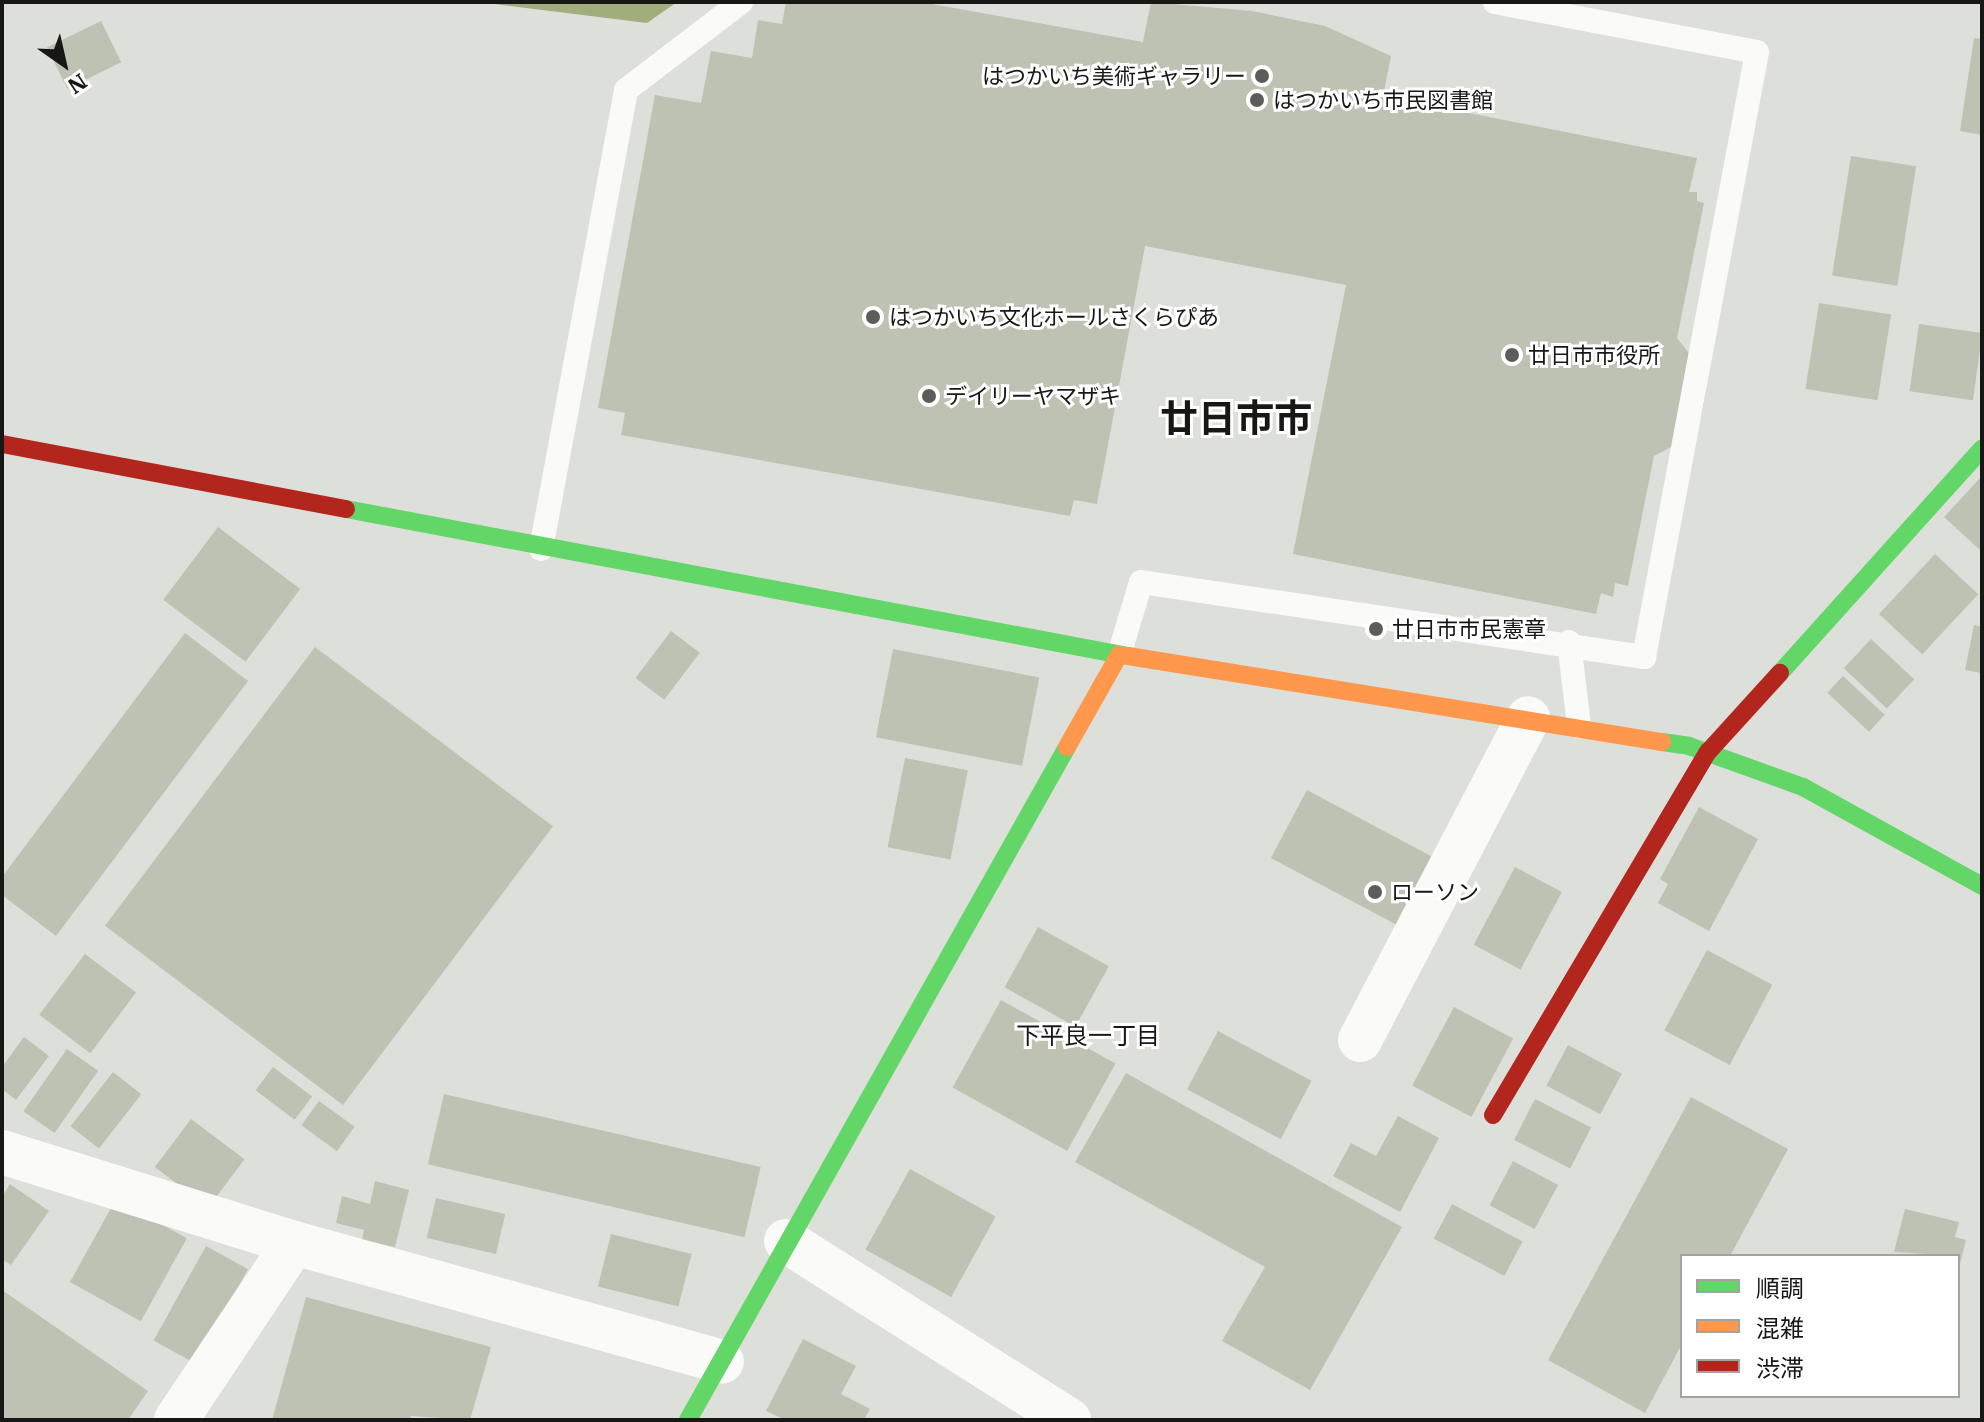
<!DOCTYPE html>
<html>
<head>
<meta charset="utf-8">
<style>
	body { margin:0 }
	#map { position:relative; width:1984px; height:1422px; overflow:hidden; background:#dddfda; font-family:"IBM Plex Serif","Noto Sans JP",serif }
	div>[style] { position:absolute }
	.water>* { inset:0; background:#a2ad7e }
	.building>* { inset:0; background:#bec2b3; transform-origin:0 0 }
	.lane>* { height:24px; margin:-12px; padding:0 12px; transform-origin:12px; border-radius:12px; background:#fafaf9 }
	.street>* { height:44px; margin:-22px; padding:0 22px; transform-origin:22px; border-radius:22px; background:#fafaf9 }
	.fast>* { height:18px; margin:-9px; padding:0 9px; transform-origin:9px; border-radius:9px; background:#63d668 }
	.slow>* { height:18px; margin:-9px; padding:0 9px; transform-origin:9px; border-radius:9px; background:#ff974d }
	.jam>* { height:18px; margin:-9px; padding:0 9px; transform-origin:9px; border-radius:9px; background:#b3261e }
	.dots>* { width:22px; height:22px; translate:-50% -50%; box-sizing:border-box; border:4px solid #fff; border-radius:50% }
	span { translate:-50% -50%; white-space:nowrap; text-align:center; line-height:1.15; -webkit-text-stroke:6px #fff; paint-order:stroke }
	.poi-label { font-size:22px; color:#171715 }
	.right { translate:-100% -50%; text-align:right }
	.left { translate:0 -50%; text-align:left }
	.neighbourhood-label { font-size:24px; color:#171715 }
	.town-label { font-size:38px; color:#171715; font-weight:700 }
	.frame { position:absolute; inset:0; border:4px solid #171715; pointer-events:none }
	.legend { position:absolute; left:1680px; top:1254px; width:280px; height:144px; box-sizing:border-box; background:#fff; border:2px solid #a2a2a1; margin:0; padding:10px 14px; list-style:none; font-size:24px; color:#171715 }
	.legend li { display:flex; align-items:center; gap:16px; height:40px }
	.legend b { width:40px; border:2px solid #a2a2a1 }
	.north { position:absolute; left:24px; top:24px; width:80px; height:80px; -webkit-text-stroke:6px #fff; paint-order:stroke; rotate:146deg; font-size:22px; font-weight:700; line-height:32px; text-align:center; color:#171715 }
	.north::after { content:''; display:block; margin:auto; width:28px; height:36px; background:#171715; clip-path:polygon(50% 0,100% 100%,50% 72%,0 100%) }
</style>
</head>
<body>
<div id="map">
	<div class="water">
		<i style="clip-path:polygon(478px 2px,677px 2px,647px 23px)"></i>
	</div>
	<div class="building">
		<i style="clip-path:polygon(786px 2px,921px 2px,1143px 42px,1151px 2px,1252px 11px,1325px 26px,1391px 56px,1383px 96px,1697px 158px,1689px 192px,1697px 192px,1697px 201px,1704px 203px,1677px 338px,1700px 367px,1706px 392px,1701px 418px,1686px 439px,1654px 456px,1628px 586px,1615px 583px,1613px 597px,1601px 593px,1596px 614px,1293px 554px,1346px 285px,1145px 246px,1097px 504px,1074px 500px,1070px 516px,621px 435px,625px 413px,598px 408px,655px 95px,701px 103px,711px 51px,752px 58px,758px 20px,782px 24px)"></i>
		<i style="left:101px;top:21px;width:46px;height:60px;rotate:64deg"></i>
		<i style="clip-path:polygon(1974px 38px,1982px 39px,1982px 135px,1960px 131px)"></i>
		<i style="left:1851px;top:156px;width:66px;height:121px;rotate:9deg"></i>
		<i style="left:1819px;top:303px;width:73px;height:87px;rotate:9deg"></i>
		<i style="left:1919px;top:324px;width:64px;height:68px;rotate:8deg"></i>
		<i style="clip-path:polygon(1982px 476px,1982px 549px,1980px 550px,1944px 517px)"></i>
		<i style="left:218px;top:527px;width:103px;height:91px;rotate:37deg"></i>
		<i style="left:1935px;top:554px;width:59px;height:82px;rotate:43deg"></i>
		<i style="clip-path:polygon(1974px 625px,1982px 627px,1982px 673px,1965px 670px)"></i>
		<i style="left:671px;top:631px;width:36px;height:59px;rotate:37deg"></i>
		<i style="clip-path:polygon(185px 633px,248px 681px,56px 936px,2px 895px,2px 877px)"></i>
		<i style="left:1871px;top:639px;width:59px;height:40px;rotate:43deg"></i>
		<i style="left:315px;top:647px;width:298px;height:349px;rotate:37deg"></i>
		<i style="left:893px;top:649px;width:149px;height:90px;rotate:11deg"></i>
		<i style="left:1843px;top:676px;width:57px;height:23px;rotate:43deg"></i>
		<i style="left:905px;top:758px;width:64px;height:91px;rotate:11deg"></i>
		<i style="left:1307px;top:790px;width:143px;height:77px;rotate:28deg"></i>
		<i style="clip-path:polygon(1699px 807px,1758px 839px,1709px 931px,1658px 903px,1668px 884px,1660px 879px)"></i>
		<i style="left:1515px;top:867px;width:53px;height:88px;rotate:28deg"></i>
		<i style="left:1038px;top:927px;width:81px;height:69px;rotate:29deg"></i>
		<i style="left:1707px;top:950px;width:74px;height:91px;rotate:28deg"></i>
		<i style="left:85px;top:954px;width:64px;height:76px;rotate:37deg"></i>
		<i style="left:1001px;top:1000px;width:131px;height:100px;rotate:29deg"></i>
		<i style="left:1454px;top:1007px;width:67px;height:89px;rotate:28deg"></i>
		<i style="left:1218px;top:1031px;width:106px;height:66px;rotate:28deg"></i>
		<i style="clip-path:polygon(24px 1037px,49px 1056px,16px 1100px,2px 1089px,2px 1067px)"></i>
		<i style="left:1568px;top:1045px;width:61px;height:46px;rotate:28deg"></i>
		<i style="left:67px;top:1049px;width:38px;height:76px;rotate:35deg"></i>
		<i style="left:273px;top:1067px;width:49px;height:29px;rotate:37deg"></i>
		<i style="left:113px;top:1072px;width:36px;height:69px;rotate:38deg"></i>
		<i style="clip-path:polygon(1126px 1073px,1402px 1227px,1310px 1390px,1222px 1341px,1265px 1267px,1075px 1162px)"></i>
		<i style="left:444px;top:1094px;width:325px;height:72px;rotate:13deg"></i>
		<i style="clip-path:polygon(1691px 1097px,1788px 1149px,1730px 1256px,1682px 1256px,1682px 1344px,1645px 1413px,1548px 1360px)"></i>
		<i style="left:1535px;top:1099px;width:63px;height:46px;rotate:27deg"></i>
		<i style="left:319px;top:1101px;width:44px;height:30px;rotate:36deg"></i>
		<i style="clip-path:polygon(1398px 1116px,1439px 1138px,1400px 1212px,1333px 1176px,1351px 1143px,1376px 1156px)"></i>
		<i style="left:191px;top:1119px;width:67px;height:60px;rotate:37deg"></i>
		<i style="left:1513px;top:1161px;width:51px;height:50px;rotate:28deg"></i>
		<i style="left:910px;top:1169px;width:98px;height:92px;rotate:29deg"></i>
		<i style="clip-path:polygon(375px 1181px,409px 1190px,395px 1247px,362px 1240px,364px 1230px,336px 1223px,342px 1196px,370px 1204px)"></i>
		<i style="clip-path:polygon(10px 1184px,49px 1211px,11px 1265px,2px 1259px,2px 1197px)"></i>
		<i style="left:436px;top:1198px;width:71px;height:41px;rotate:13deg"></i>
		<i style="left:116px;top:1199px;width:81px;height:95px;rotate:29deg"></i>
		<i style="left:1452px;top:1204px;width:80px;height:39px;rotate:28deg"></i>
		<i style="clip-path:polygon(1905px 1209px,1959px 1222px,1955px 1237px,1966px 1240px,1959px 1268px,1958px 1256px,1894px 1252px)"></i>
		<i style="left:611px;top:1234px;width:83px;height:54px;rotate:14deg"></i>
		<i style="left:206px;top:1246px;width:48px;height:108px;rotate:29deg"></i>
		<i style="clip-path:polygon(2px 1290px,148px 1391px,128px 1420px,2px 1420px)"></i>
		<i style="clip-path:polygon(306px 1297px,491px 1347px,470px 1420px,411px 1416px,410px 1420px,272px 1420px)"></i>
		<i style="clip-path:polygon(803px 1339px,856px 1366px,841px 1394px,870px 1409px,864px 1420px,785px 1420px,766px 1411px)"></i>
	</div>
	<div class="lane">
		<i style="left:541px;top:549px;width:467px;rotate:-79.5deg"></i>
		<i style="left:626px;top:90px;width:145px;rotate:-37.4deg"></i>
		<i style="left:1569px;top:642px;width:85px;rotate:83.2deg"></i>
		<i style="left:1119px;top:655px;width:76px;rotate:-73.2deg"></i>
		<i style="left:1141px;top:582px;width:509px;rotate:8.48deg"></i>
		<i style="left:1644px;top:657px;width:615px;rotate:-79.42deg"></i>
		<i style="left:1757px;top:52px;width:267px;rotate:-169.2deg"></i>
	</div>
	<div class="street">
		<i style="left:1360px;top:1040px;width:363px;rotate:-62.4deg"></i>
		<i style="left:2px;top:1152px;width:306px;rotate:17.3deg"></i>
		<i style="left:294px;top:1243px;width:444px;rotate:15.5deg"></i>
		<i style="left:786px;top:1241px;width:335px;rotate:32.3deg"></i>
		<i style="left:176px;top:1420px;width:213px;rotate:-56.3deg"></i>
	</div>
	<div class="fast">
		<i style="left:346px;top:509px;width:796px;rotate:10.65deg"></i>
		<i style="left:1780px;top:673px;width:302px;rotate:-48deg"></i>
		<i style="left:1662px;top:742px;width:27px;rotate:8deg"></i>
		<i style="left:1689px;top:746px;width:121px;rotate:19.8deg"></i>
		<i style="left:1803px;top:787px;width:205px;rotate:28.9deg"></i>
		<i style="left:688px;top:1420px;width:772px;rotate:-60.61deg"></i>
	</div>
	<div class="slow">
		<i style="left:1128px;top:656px;width:541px;rotate:9.15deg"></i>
		<i style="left:1067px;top:747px;width:106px;rotate:-60.5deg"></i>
	</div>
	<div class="jam">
		<i style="left:2px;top:444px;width:350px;rotate:10.7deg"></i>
		<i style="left:1493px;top:1115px;width:422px;rotate:-59.4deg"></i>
		<i style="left:1708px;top:752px;width:107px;rotate:-47.7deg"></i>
	</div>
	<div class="dots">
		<i style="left:1262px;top:76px;background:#5c5d5a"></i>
		<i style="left:1257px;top:100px;background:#5c5d5a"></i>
		<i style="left:873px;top:317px;background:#5c5d5a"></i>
		<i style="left:1512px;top:355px;background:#5c5d5a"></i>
		<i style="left:929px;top:396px;background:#5c5d5a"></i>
		<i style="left:1376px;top:629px;background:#5c5d5a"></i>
		<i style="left:1375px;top:892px;background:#5c5d5a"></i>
	</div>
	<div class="poi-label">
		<span class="right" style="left:1246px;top:76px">はつかいち美術ギャラリー</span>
		<span class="left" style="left:1273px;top:100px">はつかいち市民図書館</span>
		<span class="left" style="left:889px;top:317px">はつかいち文化ホールさくらぴあ</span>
		<span class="left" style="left:1528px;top:355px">廿日市市役所</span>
		<span class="left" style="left:945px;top:396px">デイリーヤマザキ</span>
		<span class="left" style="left:1392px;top:629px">廿日市市民憲章</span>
		<span class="left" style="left:1391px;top:892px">ローソン</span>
	</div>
	<div class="neighbourhood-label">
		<span style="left:1088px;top:1036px">下平良一丁目</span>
	</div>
	<div class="town-label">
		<span style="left:1236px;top:418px">廿日市市</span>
	</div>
	<div class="frame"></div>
	<ul class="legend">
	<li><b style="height:10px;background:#63d668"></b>順調</li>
	<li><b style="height:10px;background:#ff974d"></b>混雑</li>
	<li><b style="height:10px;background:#b3261e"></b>渋滞</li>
	</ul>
	<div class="north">N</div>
</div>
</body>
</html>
